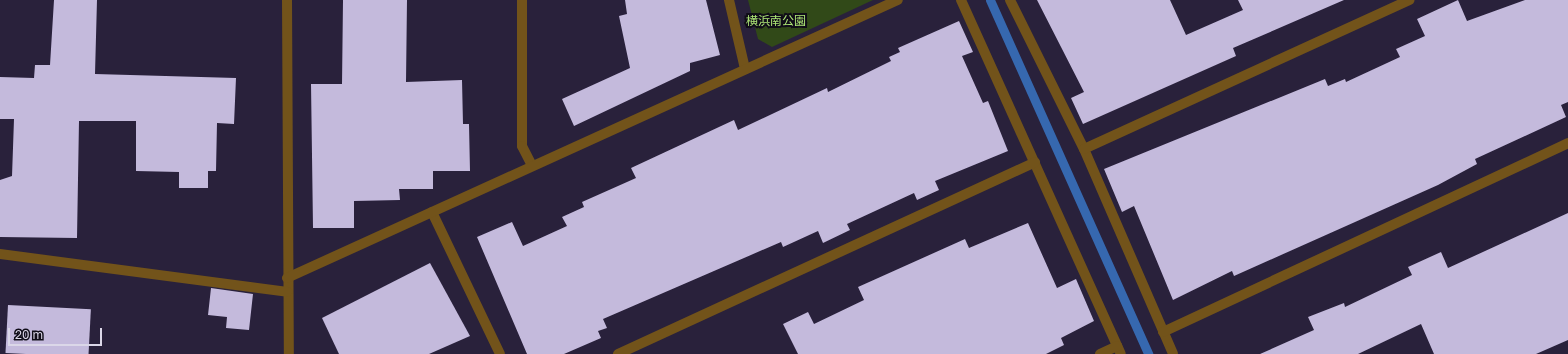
<!DOCTYPE html>
<html>
<head>
<meta charset="utf-8">
<style>
	body { margin:0 }
	#map { position:relative; width:1568px; height:354px; overflow:hidden; background:#29213b; font-family:"Golos Text","Noto Sans JP",sans-serif }
	div>[style] { position:absolute }
	.green>* { inset:0; background:#314918 }
	.stream>* { height:9px; margin:-4.5px; padding:0 4.5px; transform-origin:4.5px; border-radius:4.5px; background:#3668af }
	.building>* { inset:0; background:#c4badc; transform-origin:0 0 }
	.minor>* { height:10px; margin:-5px; padding:0 5px; transform-origin:5px; border-radius:5px; background:#72531a }
	span { translate:-50% -50%; white-space:nowrap; text-align:center; line-height:1.15; -webkit-text-stroke:4px #100d18; paint-order:stroke }
	.park-label { font-size:12px; color:#aee776 }
	.scale { position:absolute; left:8px; top:328px; width:94px; height:18px; box-sizing:border-box; border:2px solid #dbd7e8; border-top:0; padding-left:5px; font-size:12px; line-height:14px; white-space:nowrap; color:#dbd7e8; -webkit-text-stroke:3px #100d18; paint-order:stroke }
</style>
</head>
<body>
<div id="map">
	<div class="green">
		<i style="clip-path:polygon(748px 0,873px 0,772px 47px,758px 39px)"></i>
	</div>
	<div class="stream">
		<i style="left:990px;top:0;width:388px;rotate:65.9deg"></i>
	</div>
	<div class="building">
		<i style="clip-path:polygon(54px 0,97px 0,95px 74px,236px 78px,234px 124px,217px 123px,216px 171px,208px 171px,208px 188px,179px 188px,179px 172px,136px 171px,136px 121px,79px 121px,77px 238px,0 237px,0 180px,12px 176px,14px 119px,0 119px,0 77px,34px 78px,35px 65px,50px 65px)"></i>
		<i style="clip-path:polygon(343px 0,407px 0,406px 82px,462px 80px,463px 124px,469px 124px,470px 171px,433px 171px,433px 189px,399px 189px,400px 200px,354px 201px,354px 228px,313px 228px,311px 84px,342px 84px)"></i>
		<i style="clip-path:polygon(625px 0,706px 0,720px 55px,690px 63px,690px 71px,574px 126px,562px 99px,630px 68px,619px 16px,627px 14px)"></i>
		<i style="clip-path:polygon(1037px 0,1170px 0,1186px 35px,1243px 10px,1238px 0,1344px 0,1233px 48px,1236px 56px,1083px 124px,1071px 98px,1084px 92px)"></i>
		<i style="clip-path:polygon(1458px 0,1467px 21px,1525px 0,1568px 0,1568px 102px,1561px 105px,1566px 117px,1475px 159px,1477px 164px,1438px 185px,1234px 276px,1232px 271px,1173px 300px,1134px 206px,1122px 212px,1104px 169px,1325px 79px,1328px 86px,1345px 79px,1346px 82px,1400px 57px,1396px 49px,1425px 36px,1417px 19px)"></i>
		<i style="clip-path:polygon(959px 21px,973px 52px,962px 56px,983px 103px,988px 101px,1008px 151px,935px 181px,939px 190px,917px 200px,914px 193px,847px 224px,850px 230px,823px 243px,818px 231px,783px 247px,781px 242px,603px 319px,607px 328px,598px 331px,601px 338px,564px 354px,527px 354px,477px 237px,512px 222px,523px 246px,567px 226px,562px 217px,584px 207px,582px 202px,636px 178px,631px 168px,734px 120px,738px 130px,827px 88px,828px 92px,891px 61px,889px 57px,900px 52px,898px 48px)"></i>
		<i style="clip-path:polygon(1568px 213px,1568px 340px,1536px 354px,1434px 354px,1421px 324px,1358px 354px,1260px 354px,1314px 330px,1308px 317px,1344px 303px,1345px 307px,1412px 275px,1408px 267px,1441px 252px,1448px 268px)"></i>
		<i style="clip-path:polygon(1028px 223px,1057px 288px,1076px 279px,1094px 321px,1061px 338px,1064px 345px,1046px 354px,798px 354px,783px 324px,808px 312px,814px 324px,864px 300px,858px 287px,965px 239px,969px 248px)"></i>
		<i style="clip-path:polygon(430px 263px,470px 336px,429px 354px,339px 354px,322px 318px)"></i>
		<i style="clip-path:polygon(211px 288px,253px 294px,249px 330px,226px 328px,227px 317px,208px 315px)"></i>
		<i style="left:8px;top:305px;width:83px;height:48px;rotate:3deg"></i>
	</div>
	<div class="minor">
		<i style="left:287px;top:0;width:354px;rotate:89.7deg"></i>
		<i style="left:522px;top:0;width:146px;rotate:90deg"></i>
		<i style="left:522px;top:146px;width:20px;rotate:63deg"></i>
		<i style="left:729px;top:0;width:71px;rotate:76.9deg"></i>
		<i style="left:961px;top:0;width:388px;rotate:65.7deg"></i>
		<i style="left:1010px;top:0;width:166px;rotate:63.6deg"></i>
		<i style="left:1084px;top:149px;width:223px;rotate:66.5deg"></i>
		<i style="left:1084px;top:149px;width:358px;rotate:-24.6deg"></i>
		<i style="left:432px;top:212px;width:157px;rotate:64.4deg"></i>
		<i style="left:0;top:254px;width:290px;rotate:7.5deg"></i>
		<i style="left:287px;top:278px;width:671px;rotate:-24.47deg"></i>
		<i style="left:1163px;top:332px;width:447px;rotate:-25deg"></i>
		<i style="left:618px;top:354px;width:459px;rotate:-24.7deg"></i>
		<i style="left:1100px;top:354px;width:19px;rotate:-25deg"></i>
	</div>
	<div class="park-label">
		<span style="left:776px;top:21px">横浜南公園</span>
	</div>
	<div class="scale">20 m</div>
</div>
</body>
</html>
